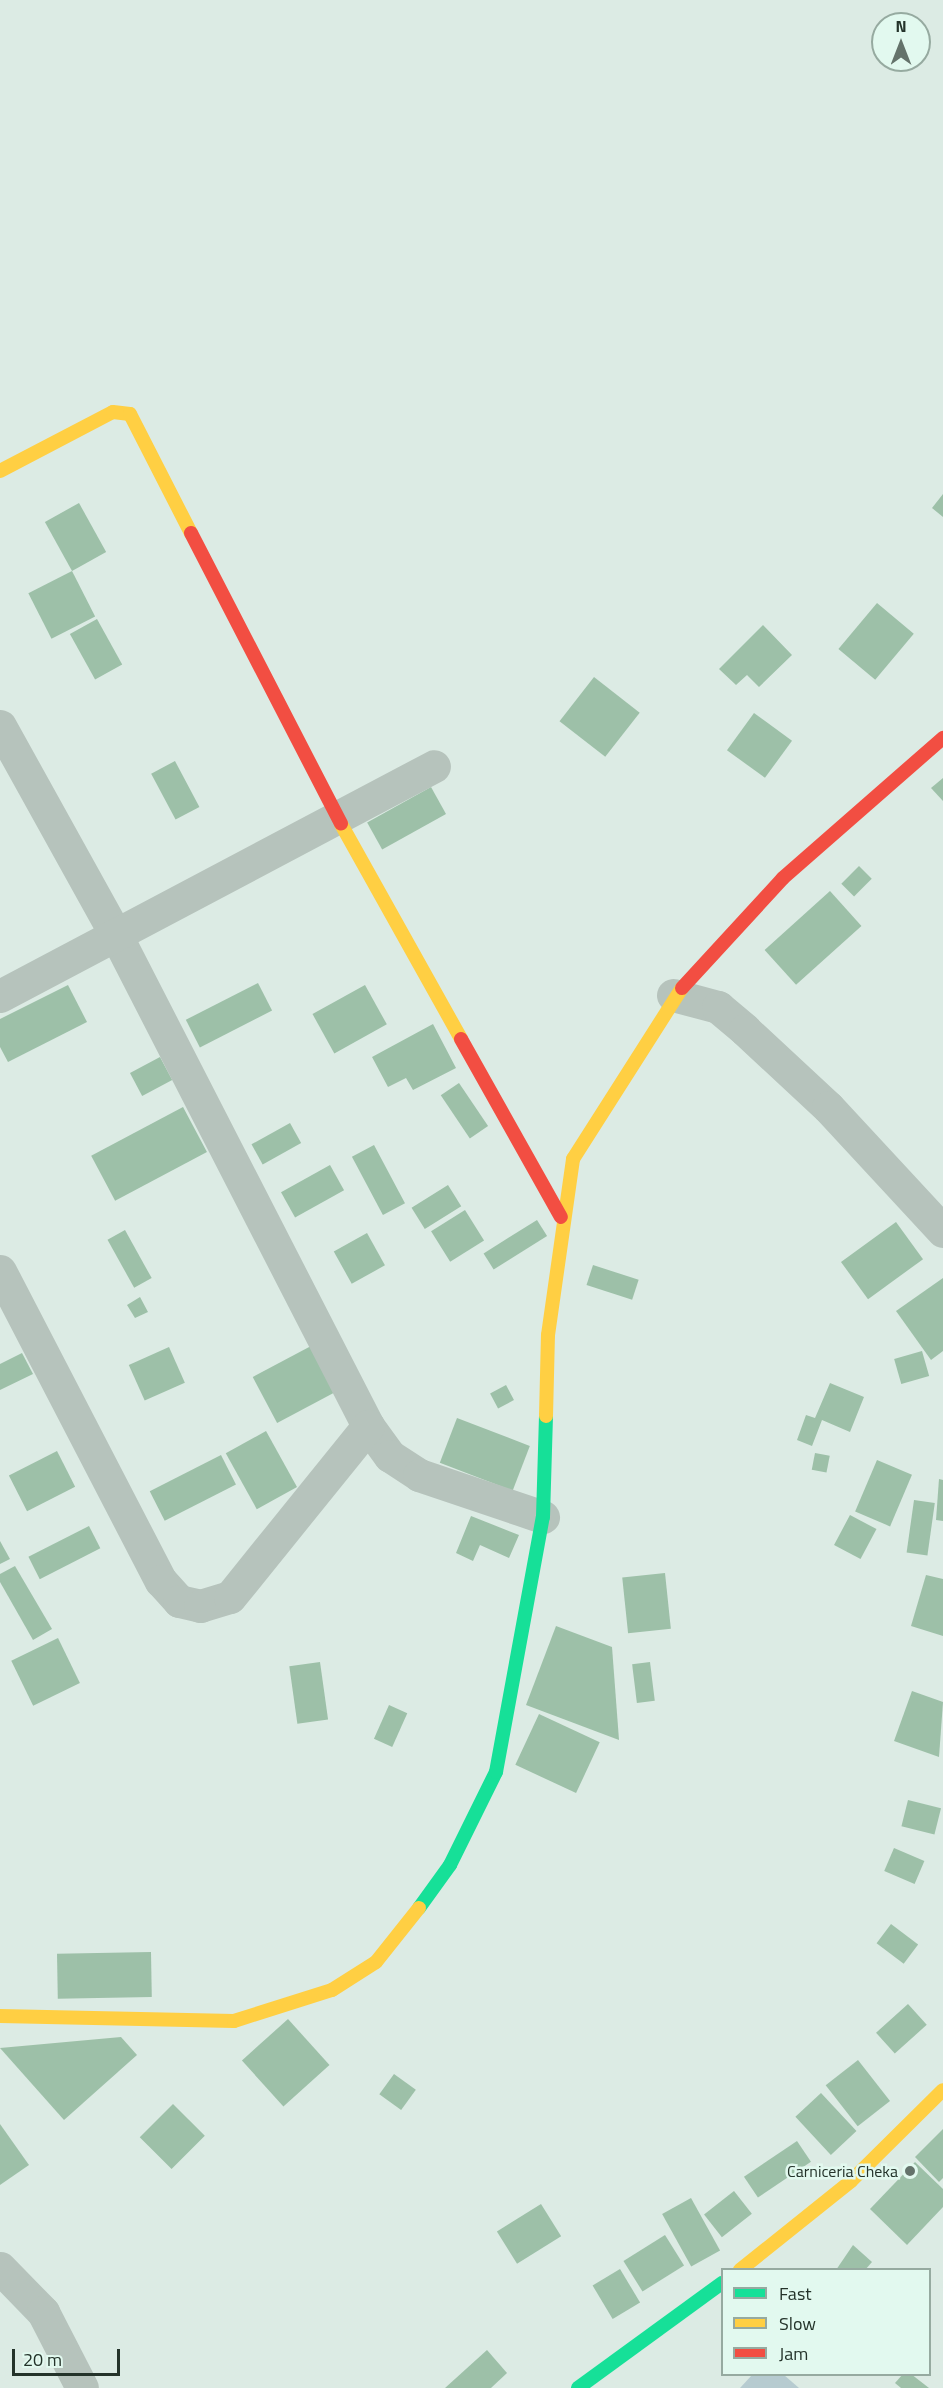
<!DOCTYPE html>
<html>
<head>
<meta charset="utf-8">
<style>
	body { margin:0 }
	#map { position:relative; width:943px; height:2388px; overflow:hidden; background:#dcebe4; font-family:"Titillium Web",sans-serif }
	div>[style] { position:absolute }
	.green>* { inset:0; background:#b6cbd0 }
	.building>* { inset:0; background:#9dc0a8; transform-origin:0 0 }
	.street>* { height:33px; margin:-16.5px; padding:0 16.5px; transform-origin:16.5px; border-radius:16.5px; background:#b6c3bc }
	.fast>* { height:14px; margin:-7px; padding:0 7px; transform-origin:7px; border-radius:7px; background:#16e098 }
	.slow>* { height:14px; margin:-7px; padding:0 7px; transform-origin:7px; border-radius:7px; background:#ffcf43 }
	.jam>* { height:14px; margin:-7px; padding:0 7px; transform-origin:7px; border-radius:7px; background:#f24e42 }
	.dots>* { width:16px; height:16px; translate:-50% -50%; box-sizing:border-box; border:3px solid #e2f9ef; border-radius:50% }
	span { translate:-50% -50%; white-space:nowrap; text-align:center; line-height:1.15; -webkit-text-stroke:5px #e2f9ef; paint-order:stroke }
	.poi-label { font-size:16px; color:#24332a }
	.right { translate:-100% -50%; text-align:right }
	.legend { position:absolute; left:721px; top:2268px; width:210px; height:108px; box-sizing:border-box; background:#e2f9ef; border:2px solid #96aaa0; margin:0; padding:8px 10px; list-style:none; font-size:18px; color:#24332a }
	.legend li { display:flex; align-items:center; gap:12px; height:30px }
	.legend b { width:30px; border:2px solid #96aaa0 }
	.north { position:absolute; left:871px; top:12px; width:60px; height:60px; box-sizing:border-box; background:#e2f9ef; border:2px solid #96aaa0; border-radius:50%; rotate:0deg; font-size:16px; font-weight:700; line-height:24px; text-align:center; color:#24332a }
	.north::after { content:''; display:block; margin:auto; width:21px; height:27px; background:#64736b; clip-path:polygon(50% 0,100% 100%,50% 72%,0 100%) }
	.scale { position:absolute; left:12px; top:2349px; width:108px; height:27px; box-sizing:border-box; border:3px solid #24332a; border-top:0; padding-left:8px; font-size:18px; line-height:21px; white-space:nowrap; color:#24332a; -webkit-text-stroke:4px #e2f9ef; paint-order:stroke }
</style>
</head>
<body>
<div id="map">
	<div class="green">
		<i style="clip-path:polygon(752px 2375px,784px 2375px,799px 2388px,740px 2388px)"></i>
	</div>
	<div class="building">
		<i style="clip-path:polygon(943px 494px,943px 517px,932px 508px)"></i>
		<i style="left:79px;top:503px;width:56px;height:39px;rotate:61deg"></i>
		<i style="left:72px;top:571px;width:51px;height:49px;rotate:63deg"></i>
		<i style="left:877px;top:603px;width:48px;height:60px;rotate:40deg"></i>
		<i style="left:97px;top:619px;width:52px;height:31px;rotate:61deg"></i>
		<i style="clip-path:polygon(763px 625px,792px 655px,759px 687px,747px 675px,736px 685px,719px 669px)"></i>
		<i style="left:594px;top:677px;width:58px;height:56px;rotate:38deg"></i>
		<i style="left:754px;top:713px;width:47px;height:46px;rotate:36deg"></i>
		<i style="left:175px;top:761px;width:52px;height:27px;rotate:62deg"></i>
		<i style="clip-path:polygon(943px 778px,943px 801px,931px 788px)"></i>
		<i style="left:431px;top:787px;width:31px;height:73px;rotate:61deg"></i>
		<i style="left:859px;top:866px;width:18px;height:25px;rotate:45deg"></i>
		<i style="left:830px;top:891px;width:47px;height:88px;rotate:48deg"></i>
		<i style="left:258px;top:983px;width:31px;height:81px;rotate:63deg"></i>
		<i style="clip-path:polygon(68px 985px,87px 1022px,8px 1062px,0 1047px,0 1019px)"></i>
		<i style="left:365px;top:985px;width:45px;height:60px;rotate:61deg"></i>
		<i style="clip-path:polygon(433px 1024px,456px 1068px,413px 1090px,406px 1078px,388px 1087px,372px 1057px)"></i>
		<i style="left:160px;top:1057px;width:26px;height:34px;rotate:62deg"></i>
		<i style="left:459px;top:1083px;width:52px;height:22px;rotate:56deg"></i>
		<i style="left:183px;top:1107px;width:51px;height:104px;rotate:62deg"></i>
		<i style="left:290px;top:1123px;width:23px;height:44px;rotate:61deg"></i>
		<i style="left:374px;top:1145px;width:66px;height:25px;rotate:62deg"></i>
		<i style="left:330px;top:1165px;width:29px;height:56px;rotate:61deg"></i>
		<i style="left:448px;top:1185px;width:25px;height:43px;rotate:58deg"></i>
		<i style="left:465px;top:1210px;width:36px;height:40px;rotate:58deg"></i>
		<i style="left:537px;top:1220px;width:19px;height:63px;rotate:58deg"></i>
		<i style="left:896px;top:1222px;width:46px;height:68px;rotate:54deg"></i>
		<i style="left:125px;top:1230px;width:55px;height:20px;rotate:61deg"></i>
		<i style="left:367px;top:1233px;width:37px;height:38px;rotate:61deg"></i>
		<i style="left:593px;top:1265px;width:48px;height:21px;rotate:18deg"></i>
		<i style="clip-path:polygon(943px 1278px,943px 1351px,931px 1360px,896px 1311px)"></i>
		<i style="clip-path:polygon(140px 1297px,148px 1312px,135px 1318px,127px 1305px)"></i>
		<i style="left:311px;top:1346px;width:52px;height:66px;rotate:62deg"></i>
		<i style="left:169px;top:1347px;width:39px;height:44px;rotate:66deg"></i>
		<i style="left:922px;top:1351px;width:26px;height:29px;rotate:74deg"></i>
		<i style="clip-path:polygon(22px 1353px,33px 1374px,0 1390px,0 1364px)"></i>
		<i style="clip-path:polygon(830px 1383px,864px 1397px,850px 1432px,822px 1420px,812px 1446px,797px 1440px,806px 1415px,815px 1418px)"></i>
		<i style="left:506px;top:1385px;width:17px;height:18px;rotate:62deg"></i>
		<i style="left:457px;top:1418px;width:78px;height:48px;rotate:21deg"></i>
		<i style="left:266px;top:1431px;width:64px;height:46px;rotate:61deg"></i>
		<i style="left:57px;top:1451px;width:40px;height:54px;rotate:63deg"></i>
		<i style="left:815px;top:1453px;width:15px;height:17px;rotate:11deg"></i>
		<i style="left:221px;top:1455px;width:33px;height:80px;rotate:63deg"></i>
		<i style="left:877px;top:1460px;width:38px;height:56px;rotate:23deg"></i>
		<i style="clip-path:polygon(939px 1479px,943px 1480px,943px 1521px,936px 1520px)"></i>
		<i style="left:914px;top:1500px;width:21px;height:53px;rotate:8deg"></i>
		<i style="left:850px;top:1515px;width:30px;height:34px;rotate:28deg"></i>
		<i style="clip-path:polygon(471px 1516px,519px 1535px,509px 1558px,480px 1545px,473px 1561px,456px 1553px)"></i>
		<i style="left:89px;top:1526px;width:25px;height:68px;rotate:63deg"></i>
		<i style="clip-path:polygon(0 1541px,10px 1559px,0 1564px)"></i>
		<i style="clip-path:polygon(15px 1566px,52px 1629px,33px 1640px,0 1582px,0 1574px)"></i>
		<i style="left:665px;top:1573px;width:56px;height:43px;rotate:84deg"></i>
		<i style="clip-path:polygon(926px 1575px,943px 1579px,943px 1636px,911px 1626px)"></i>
		<i style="clip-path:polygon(556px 1626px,612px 1647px,619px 1740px,526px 1705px)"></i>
		<i style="left:58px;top:1638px;width:50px;height:52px;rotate:64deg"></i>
		<i style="left:320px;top:1662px;width:58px;height:31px;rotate:82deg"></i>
		<i style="left:650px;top:1662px;width:39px;height:18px;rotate:83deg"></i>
		<i style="clip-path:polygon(912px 1691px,943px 1702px,939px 1757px,894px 1741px)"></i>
		<i style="left:389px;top:1705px;width:20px;height:37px;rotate:24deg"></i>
		<i style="left:539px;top:1714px;width:67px;height:56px;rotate:25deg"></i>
		<i style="left:908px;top:1800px;width:34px;height:27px;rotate:14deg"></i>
		<i style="left:894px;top:1848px;width:33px;height:25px;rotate:23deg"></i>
		<i style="left:891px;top:1924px;width:34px;height:24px;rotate:37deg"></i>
		<i style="left:151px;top:1952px;width:45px;height:94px;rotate:89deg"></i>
		<i style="left:908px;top:2004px;width:28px;height:43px;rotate:48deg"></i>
		<i style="left:288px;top:2019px;width:62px;height:62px;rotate:48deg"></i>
		<i style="clip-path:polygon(121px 2037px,137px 2055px,64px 2120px,0 2048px)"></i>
		<i style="left:858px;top:2060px;width:52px;height:41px;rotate:52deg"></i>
		<i style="left:394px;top:2074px;width:27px;height:25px;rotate:36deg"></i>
		<i style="left:821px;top:2093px;width:52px;height:35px;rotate:47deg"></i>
		<i style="left:173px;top:2104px;width:45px;height:47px;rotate:45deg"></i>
		<i style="clip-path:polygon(0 2124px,29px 2165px,0 2185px)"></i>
		<i style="clip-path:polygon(943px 2129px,943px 2178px,939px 2182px,915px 2157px)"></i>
		<i style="left:797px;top:2141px;width:25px;height:64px;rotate:56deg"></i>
		<i style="clip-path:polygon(915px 2162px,943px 2189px,943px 2207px,907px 2245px,870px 2209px)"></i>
		<i style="left:734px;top:2191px;width:29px;height:38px;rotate:52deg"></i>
		<i style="left:691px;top:2198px;width:60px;height:33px;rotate:61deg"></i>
		<i style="left:541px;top:2204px;width:38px;height:52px;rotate:58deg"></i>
		<i style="left:665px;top:2235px;width:36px;height:49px;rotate:58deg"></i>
		<i style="clip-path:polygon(853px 2245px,872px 2262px,865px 2270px,836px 2270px)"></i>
		<i style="left:620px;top:2269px;width:39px;height:32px;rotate:59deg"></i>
		<i style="clip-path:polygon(487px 2350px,507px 2373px,491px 2388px,445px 2388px)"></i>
		<i style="clip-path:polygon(903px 2374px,911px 2374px,929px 2388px,901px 2388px,895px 2383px)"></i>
	</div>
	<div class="street">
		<i style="left:0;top:726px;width:239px;rotate:61deg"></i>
		<i style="left:116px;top:935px;width:552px;rotate:62.83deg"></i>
		<i style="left:368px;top:1426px;width:37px;rotate:54deg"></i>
		<i style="left:390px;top:1456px;width:35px;rotate:33deg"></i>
		<i style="left:419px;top:1475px;width:131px;rotate:18.7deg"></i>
		<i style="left:673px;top:995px;width:47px;rotate:14.9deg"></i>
		<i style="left:718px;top:1007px;width:35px;rotate:40deg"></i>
		<i style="left:745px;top:1030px;width:113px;rotate:42.9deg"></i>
		<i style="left:828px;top:1107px;width:169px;rotate:47.2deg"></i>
		<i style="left:0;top:996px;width:491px;rotate:-27.9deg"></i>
		<i style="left:0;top:1271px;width:349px;rotate:62.6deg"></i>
		<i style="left:161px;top:1581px;width:27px;rotate:48deg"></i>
		<i style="left:179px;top:1601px;width:22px;rotate:13deg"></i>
		<i style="left:200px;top:1606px;width:31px;rotate:-17deg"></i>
		<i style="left:230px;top:1597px;width:220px;rotate:-51.1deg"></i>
		<i style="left:0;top:2268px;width:62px;rotate:45.7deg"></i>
		<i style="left:43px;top:2312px;width:85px;rotate:62.8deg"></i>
	</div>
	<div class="fast">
		<i style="left:419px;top:1908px;width:53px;rotate:-54.2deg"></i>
		<i style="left:450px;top:1865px;width:104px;rotate:-63.7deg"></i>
		<i style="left:496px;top:1772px;width:259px;rotate:-79.6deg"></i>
		<i style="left:543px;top:1517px;width:101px;rotate:-88.3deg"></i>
		<i style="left:578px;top:2388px;width:178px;rotate:-36.1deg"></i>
	</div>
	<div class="slow">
		<i style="left:0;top:471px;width:127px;rotate:-27.6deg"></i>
		<i style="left:113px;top:412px;width:17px;rotate:7deg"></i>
		<i style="left:130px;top:414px;width:134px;rotate:62.9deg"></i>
		<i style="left:341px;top:824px;width:246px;rotate:60.8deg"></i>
		<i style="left:546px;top:1416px;width:81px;rotate:-88.6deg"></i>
		<i style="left:548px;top:1335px;width:178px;rotate:-81.9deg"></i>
		<i style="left:573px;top:1159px;width:203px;rotate:-57.5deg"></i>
		<i style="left:0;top:2016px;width:234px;rotate:1.2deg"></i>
		<i style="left:234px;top:2021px;width:103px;rotate:-17.6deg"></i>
		<i style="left:332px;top:1990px;width:52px;rotate:-32.5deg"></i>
		<i style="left:376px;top:1962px;width:69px;rotate:-51.5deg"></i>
		<i style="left:740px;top:2270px;width:142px;rotate:-38.7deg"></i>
		<i style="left:851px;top:2181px;width:129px;rotate:-44.7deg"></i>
	</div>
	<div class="jam">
		<i style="left:191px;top:533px;width:327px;rotate:62.7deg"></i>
		<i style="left:682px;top:988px;width:149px;rotate:-47.4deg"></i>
		<i style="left:783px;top:878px;width:213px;rotate:-41.2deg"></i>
		<i style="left:461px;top:1039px;width:204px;rotate:60.7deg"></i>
	</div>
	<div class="dots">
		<i style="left:910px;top:2171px;background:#64736b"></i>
	</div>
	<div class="poi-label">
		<span class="right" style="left:898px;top:2171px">Carniceria Cheka</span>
	</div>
	<ul class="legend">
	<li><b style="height:8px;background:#16e098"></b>Fast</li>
	<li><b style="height:8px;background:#ffcf43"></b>Slow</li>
	<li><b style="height:8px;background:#f24e42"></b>Jam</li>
	</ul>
	<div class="north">N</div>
	<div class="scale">20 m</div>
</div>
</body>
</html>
